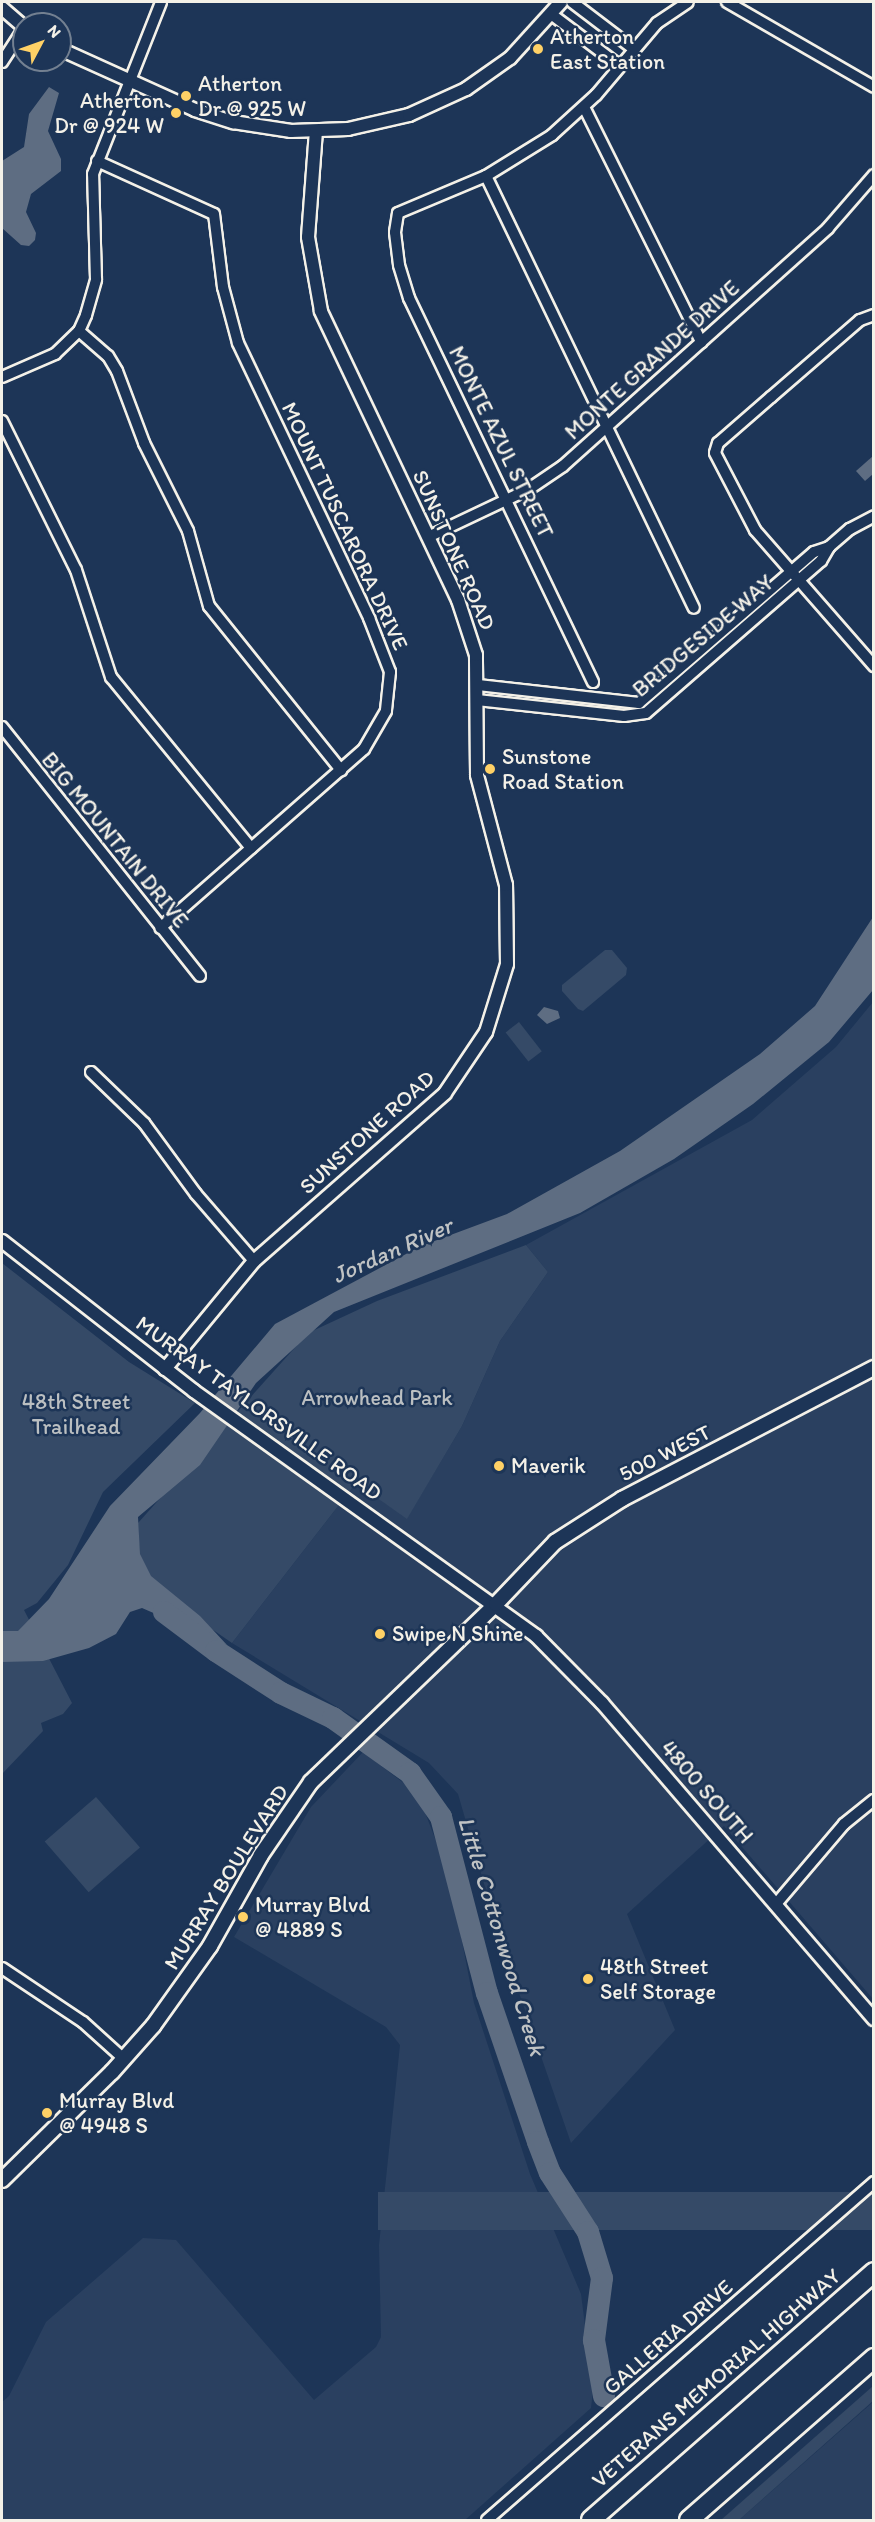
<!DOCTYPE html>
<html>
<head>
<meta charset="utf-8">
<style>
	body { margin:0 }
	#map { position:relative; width:875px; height:2522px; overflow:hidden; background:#1d3557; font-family:Itim,sans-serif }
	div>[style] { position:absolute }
	.built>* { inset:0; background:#2a4060 }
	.green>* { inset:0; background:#354a67; transform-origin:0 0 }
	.water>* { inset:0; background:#5e6d82 }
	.river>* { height:22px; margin:-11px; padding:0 11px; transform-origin:11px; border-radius:11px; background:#5e6d82 }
	.roads { filter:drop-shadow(2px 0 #f4f1e8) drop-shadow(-2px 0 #f4f1e8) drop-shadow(0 2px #f4f1e8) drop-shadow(0 -2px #f4f1e8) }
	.minor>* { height:10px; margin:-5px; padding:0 5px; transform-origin:5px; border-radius:5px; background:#1d3557 }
	.tertiary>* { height:12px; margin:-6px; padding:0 6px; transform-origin:6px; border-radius:6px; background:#1d3557 }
	.secondary>* { height:14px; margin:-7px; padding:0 7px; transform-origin:7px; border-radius:7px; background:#1d3557 }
	.motorway>* { height:18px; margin:-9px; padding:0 9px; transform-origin:9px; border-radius:9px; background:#1d3557 }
	.dots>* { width:16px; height:16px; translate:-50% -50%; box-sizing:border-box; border:3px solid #1d3557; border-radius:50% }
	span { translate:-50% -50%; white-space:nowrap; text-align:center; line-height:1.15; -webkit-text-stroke:5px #1d3557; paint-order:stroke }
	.poi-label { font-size:22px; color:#f4f1e8 }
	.left { translate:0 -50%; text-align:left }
	.right { translate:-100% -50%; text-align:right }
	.street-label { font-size:22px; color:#f4f1e8 }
	.park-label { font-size:22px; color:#bbbfc1 }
	.water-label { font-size:24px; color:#c0c3c4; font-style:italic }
	.frame { position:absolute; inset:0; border:3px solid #f4f1e8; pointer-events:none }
	.north { position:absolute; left:12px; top:12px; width:60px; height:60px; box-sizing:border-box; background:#1d3557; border:2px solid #738091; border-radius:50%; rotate:49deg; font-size:16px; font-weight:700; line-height:24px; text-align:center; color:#f4f1e8 }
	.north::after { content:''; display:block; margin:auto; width:21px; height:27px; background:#ffd166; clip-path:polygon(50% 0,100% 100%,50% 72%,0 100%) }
</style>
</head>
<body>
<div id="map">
	<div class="built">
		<i style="clip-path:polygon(873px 1002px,873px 1999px,724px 1826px,627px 1914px,675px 2030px,571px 2143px,498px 1932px,458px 1794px,429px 1763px,232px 1643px,356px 1483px,407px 1518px,462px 1426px,500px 1341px,548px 1272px,526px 1245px,752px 1120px,836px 1047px)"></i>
		<i style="clip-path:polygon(363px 1752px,418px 1794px,449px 1875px,474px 2003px,530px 2174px,581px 2294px,593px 2390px,591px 2408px,465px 2520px,2px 2520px,2px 2402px,9px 2396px,46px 2322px,143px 2238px,176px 2240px,314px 2400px,376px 2347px,381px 2337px,379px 2245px,400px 2045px,386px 2027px,234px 1937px,311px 1807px)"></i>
		<i style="clip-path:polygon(873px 2402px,873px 2520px,739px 2520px)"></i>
	</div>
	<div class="green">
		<i style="clip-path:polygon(605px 950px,612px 950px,627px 968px,626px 975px,583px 1011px,578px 1009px,562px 991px,562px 985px)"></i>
		<i style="left:519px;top:1022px;width:37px;height:17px;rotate:52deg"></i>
		<i style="clip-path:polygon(526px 1245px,548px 1272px,500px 1341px,462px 1426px,407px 1519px,356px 1483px,232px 1643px,161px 1594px,140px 1564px,138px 1523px,308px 1333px,377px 1301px)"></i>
		<i style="clip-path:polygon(2px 1263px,129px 1362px,195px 1403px,103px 1492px,68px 1565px,37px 1603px,24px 1610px,72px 1703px,63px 1714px,41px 1723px,43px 1731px,2px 1774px)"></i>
		<i style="left:96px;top:1797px;width:67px;height:68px;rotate:49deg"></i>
		<i style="left:873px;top:2192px;width:38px;height:495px;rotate:90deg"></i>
		<i style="clip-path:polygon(873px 2386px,873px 2401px,739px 2520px,721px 2520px)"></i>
	</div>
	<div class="water">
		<i style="clip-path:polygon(49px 87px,59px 93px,48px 131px,61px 159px,61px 171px,31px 194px,26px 212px,36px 233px,35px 240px,29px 246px,21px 245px,2px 228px,2px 161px,24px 147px,29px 114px)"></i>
		<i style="clip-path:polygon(873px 456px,873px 474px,865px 481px,856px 471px)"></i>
		<i style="clip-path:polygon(873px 917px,873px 990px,829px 1042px,753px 1104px,674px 1159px,580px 1213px,334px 1312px,256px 1383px,200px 1465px,138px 1517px,140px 1554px,151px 1576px,200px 1616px,227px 1645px,142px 1608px,130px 1612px,116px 1634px,89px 1648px,43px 1661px,2px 1662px,2px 1631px,18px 1631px,49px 1599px,110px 1506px,200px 1413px,275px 1324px,421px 1246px,507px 1214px,620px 1151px,760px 1054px,815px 1006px)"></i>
		<i style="clip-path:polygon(544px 1007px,558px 1011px,560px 1018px,547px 1024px,537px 1015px)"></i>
	</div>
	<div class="river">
		<i style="left:164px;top:1612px;width:65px;rotate:36.9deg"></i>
		<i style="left:216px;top:1651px;width:77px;rotate:32.9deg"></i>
		<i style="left:281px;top:1693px;width:58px;rotate:25.7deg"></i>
		<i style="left:333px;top:1718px;width:95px;rotate:35.5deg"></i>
		<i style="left:410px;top:1773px;width:54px;rotate:54.8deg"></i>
		<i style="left:441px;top:1817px;width:182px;rotate:75.4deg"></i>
		<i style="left:487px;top:1993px;width:157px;rotate:71.1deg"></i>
		<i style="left:538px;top:2142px;width:33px;rotate:69deg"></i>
		<i style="left:550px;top:2173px;width:70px;rotate:57.2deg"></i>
		<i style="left:588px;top:2232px;width:48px;rotate:73.1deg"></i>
		<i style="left:602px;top:2278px;width:63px;rotate:97.4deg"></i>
		<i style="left:594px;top:2340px;width:57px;rotate:79.9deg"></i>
	</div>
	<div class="roads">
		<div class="minor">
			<i style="left:572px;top:2px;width:78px;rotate:37.2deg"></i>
			<i style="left:727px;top:2px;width:170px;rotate:30deg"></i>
			<i style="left:551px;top:14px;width:86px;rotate:37deg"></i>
			<i style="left:2px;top:62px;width:40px;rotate:-57.1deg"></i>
			<i style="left:584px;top:107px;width:263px;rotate:63.5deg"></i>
			<i style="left:97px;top:161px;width:128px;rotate:24.4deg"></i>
			<i style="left:214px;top:214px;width:74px;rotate:83deg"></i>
			<i style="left:223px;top:287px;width:58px;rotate:75deg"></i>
			<i style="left:238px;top:343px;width:305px;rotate:64.5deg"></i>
			<i style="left:369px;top:618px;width:58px;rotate:68.7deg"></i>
			<i style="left:390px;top:672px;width:39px;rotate:96deg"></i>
			<i style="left:386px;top:711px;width:44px;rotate:120.1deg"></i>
			<i style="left:364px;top:749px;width:271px;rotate:138.7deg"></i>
			<i style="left:486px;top:176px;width:479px;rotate:64.3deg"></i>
			<i style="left:874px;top:315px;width:15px;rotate:160deg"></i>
			<i style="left:860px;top:320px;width:118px;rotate:139.1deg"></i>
			<i style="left:771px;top:397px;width:70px;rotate:139deg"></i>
			<i style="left:718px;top:443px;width:10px;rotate:107deg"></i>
			<i style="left:715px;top:453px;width:87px;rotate:62.5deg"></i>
			<i style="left:755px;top:530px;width:181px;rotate:48.8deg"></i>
			<i style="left:79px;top:331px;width:38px;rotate:41deg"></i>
			<i style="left:108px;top:356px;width:17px;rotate:59deg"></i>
			<i style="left:117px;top:371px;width:77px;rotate:69.4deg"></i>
			<i style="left:144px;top:443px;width:98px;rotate:63.4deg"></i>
			<i style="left:188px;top:531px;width:78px;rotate:74.4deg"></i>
			<i style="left:209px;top:606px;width:211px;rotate:51.2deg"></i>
			<i style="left:2px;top:377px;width:58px;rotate:-23.5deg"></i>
			<i style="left:55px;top:354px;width:33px;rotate:-44deg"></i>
			<i style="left:79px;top:331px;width:17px;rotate:-66deg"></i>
			<i style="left:86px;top:315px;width:37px;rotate:-74deg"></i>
			<i style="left:96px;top:279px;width:105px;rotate:-91.6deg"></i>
			<i style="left:93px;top:174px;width:185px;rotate:-68.4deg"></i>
			<i style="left:2px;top:421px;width:166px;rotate:63.6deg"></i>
			<i style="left:76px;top:570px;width:113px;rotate:71.9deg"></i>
			<i style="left:111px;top:677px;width:221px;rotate:50.7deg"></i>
			<i style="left:428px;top:537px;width:112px;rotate:-25.4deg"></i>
			<i style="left:529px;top:489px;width:41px;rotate:-34.1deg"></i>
			<i style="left:563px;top:466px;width:356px;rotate:-41.9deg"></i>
			<i style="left:828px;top:228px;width:70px;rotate:-49deg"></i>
			<i style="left:593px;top:682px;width:426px;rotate:-115.6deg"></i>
			<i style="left:409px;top:298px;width:34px;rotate:-107deg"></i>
			<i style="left:399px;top:265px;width:33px;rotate:-97deg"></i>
			<i style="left:395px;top:232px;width:19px;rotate:-81deg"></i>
			<i style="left:398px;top:213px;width:95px;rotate:-22.8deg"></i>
			<i style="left:486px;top:176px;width:78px;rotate:-31.8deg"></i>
			<i style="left:552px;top:135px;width:59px;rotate:-42.3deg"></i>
			<i style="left:596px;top:95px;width:94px;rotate:-49.7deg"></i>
			<i style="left:657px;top:23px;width:37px;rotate:-34deg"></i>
			<i style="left:478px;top:685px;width:162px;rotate:6.4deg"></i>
			<i style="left:639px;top:703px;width:231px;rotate:-40.8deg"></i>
			<i style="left:814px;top:552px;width:16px;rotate:-18deg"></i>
			<i style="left:829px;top:547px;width:28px;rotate:-41deg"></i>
			<i style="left:850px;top:529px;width:27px;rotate:-28deg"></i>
			<i style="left:477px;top:700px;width:148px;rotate:6.2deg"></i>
			<i style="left:624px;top:716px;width:22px;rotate:-8deg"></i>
			<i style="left:646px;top:713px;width:232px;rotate:-41deg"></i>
			<i style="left:821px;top:561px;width:16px;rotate:-60deg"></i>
			<i style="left:2px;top:727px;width:318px;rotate:51.5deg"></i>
			<i style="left:91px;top:1072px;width:74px;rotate:43.9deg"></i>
			<i style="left:144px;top:1123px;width:88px;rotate:53.8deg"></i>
			<i style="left:196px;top:1194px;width:89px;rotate:49.1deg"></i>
			<i style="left:776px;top:1904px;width:105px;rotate:-49.6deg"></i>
			<i style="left:844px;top:1824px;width:38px;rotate:-39deg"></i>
			<i style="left:2px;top:1968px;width:97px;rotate:33.7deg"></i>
			<i style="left:83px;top:2022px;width:55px;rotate:42.1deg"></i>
			<i style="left:487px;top:2520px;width:514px;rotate:-41.13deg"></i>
		</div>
		<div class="tertiary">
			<i style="left:2px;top:8px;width:29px;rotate:41deg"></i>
			<i style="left:60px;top:49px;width:148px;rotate:24.3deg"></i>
			<i style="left:195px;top:110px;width:40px;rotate:18deg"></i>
			<i style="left:233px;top:122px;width:59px;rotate:8.8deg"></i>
			<i style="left:291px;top:131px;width:57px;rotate:-2deg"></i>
			<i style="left:348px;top:129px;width:63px;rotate:-12.9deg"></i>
			<i style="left:409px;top:115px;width:63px;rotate:-24.5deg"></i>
			<i style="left:466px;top:89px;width:54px;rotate:-35.2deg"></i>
			<i style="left:510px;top:58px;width:76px;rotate:-47.7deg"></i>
			<i style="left:2px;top:1241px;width:244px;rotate:38deg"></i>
			<i style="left:194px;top:1391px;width:421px;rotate:35.6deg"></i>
			<i style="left:536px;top:1636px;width:94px;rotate:45.4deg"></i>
			<i style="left:602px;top:1703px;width:417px;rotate:49.3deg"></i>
			<i style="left:165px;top:1369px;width:140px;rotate:-50.5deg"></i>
			<i style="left:254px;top:1261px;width:254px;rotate:-41.3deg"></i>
			<i style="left:445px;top:1093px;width:73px;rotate:-56.1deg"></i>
			<i style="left:486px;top:1032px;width:71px;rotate:-72.8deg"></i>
			<i style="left:507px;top:964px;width:79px;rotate:-90.7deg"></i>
			<i style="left:506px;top:885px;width:114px;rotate:-104.8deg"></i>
			<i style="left:477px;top:775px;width:120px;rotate:-90.5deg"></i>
			<i style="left:476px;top:655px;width:58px;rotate:-108.1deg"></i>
			<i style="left:458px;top:600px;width:320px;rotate:-115.4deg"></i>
			<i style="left:321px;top:311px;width:75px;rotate:-100deg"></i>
			<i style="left:308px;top:237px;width:106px;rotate:-85.7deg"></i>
		</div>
		<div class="secondary">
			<i style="left:2px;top:2180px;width:154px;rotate:-44.5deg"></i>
			<i style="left:112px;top:2072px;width:62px;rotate:-48.3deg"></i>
			<i style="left:153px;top:2026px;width:98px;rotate:-54.5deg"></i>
			<i style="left:210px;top:1946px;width:104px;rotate:-60.7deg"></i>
			<i style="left:261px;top:1855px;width:88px;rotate:-55.6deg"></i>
			<i style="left:311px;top:1782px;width:257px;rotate:-43.9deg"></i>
			<i style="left:496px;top:1604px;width:86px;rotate:-46.4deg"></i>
			<i style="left:555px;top:1542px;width:80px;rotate:-32.7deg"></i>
			<i style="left:622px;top:1499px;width:284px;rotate:-27.5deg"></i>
		</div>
		<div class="motorway">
			<i style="left:591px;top:2520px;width:376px;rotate:-41.2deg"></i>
			<i style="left:689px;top:2520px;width:246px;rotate:-41.2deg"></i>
		</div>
	</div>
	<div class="dots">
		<i style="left:538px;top:49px;background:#ffd166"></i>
		<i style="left:186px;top:96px;background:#ffd166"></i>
		<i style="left:176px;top:113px;background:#ffd166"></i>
		<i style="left:490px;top:769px;background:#ffd166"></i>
		<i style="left:499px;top:1466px;background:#ffd166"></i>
		<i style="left:380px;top:1634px;background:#ffd166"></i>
		<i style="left:243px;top:1917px;background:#ffd166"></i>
		<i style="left:588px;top:1979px;background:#ffd166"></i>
		<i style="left:47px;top:2113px;background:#ffd166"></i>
	</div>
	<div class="poi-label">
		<span class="left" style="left:550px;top:49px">Atherton<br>East Station</span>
		<span class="left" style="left:198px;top:96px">Atherton<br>Dr @ 925 W</span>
		<span class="right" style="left:164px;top:113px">Atherton<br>Dr @ 924 W</span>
		<span class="left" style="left:502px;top:769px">Sunstone<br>Road Station</span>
		<span class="left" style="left:511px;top:1466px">Maverik</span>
		<span class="left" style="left:392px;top:1634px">Swipe N Shine</span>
		<span class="left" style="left:255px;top:1917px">Murray Blvd<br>@ 4889 S</span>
		<span class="left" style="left:600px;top:1979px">48th Street<br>Self Storage</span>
		<span class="left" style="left:59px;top:2113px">Murray Blvd<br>@ 4948 S</span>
	</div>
	<div class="street-label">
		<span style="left:652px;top:360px;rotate:-42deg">MONTE GRANDE DRIVE</span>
		<span style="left:501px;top:442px;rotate:64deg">MONTE AZUL STREET</span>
		<span style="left:345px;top:526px;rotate:65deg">MOUNT TUSCARORA DRIVE</span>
		<span style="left:454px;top:550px;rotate:66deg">SUNSTONE ROAD</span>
		<span style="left:703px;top:636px;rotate:-40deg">BRIDGESIDE WAY</span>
		<span style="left:115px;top:840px;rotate:51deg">BIG MOUNTAIN DRIVE</span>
		<span style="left:367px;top:1132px;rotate:-42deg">SUNSTONE ROAD</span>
		<span style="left:259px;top:1408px;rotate:36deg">MURRAY TAYLORSVILLE ROAD</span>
		<span style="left:665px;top:1453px;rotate:-27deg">500 WEST</span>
		<span style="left:707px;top:1792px;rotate:49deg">4800 SOUTH</span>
		<span style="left:226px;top:1877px;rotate:-58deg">MURRAY BOULEVARD</span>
		<span style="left:668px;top:2337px;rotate:-41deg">GALLERIA DRIVE</span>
		<span style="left:716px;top:2378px;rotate:-41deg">VETERANS MEMORIAL HIGHWAY</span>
	</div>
	<div class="park-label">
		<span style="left:377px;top:1398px">Arrowhead Park</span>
		<span style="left:76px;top:1414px">48th Street<br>Trailhead</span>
	</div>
	<div class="water-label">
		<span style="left:392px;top:1250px;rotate:-24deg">Jordan River</span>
		<span style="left:502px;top:1936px;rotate:73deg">Little Cottonwood Creek</span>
	</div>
	<div class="frame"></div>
	<div class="north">N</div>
</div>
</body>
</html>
